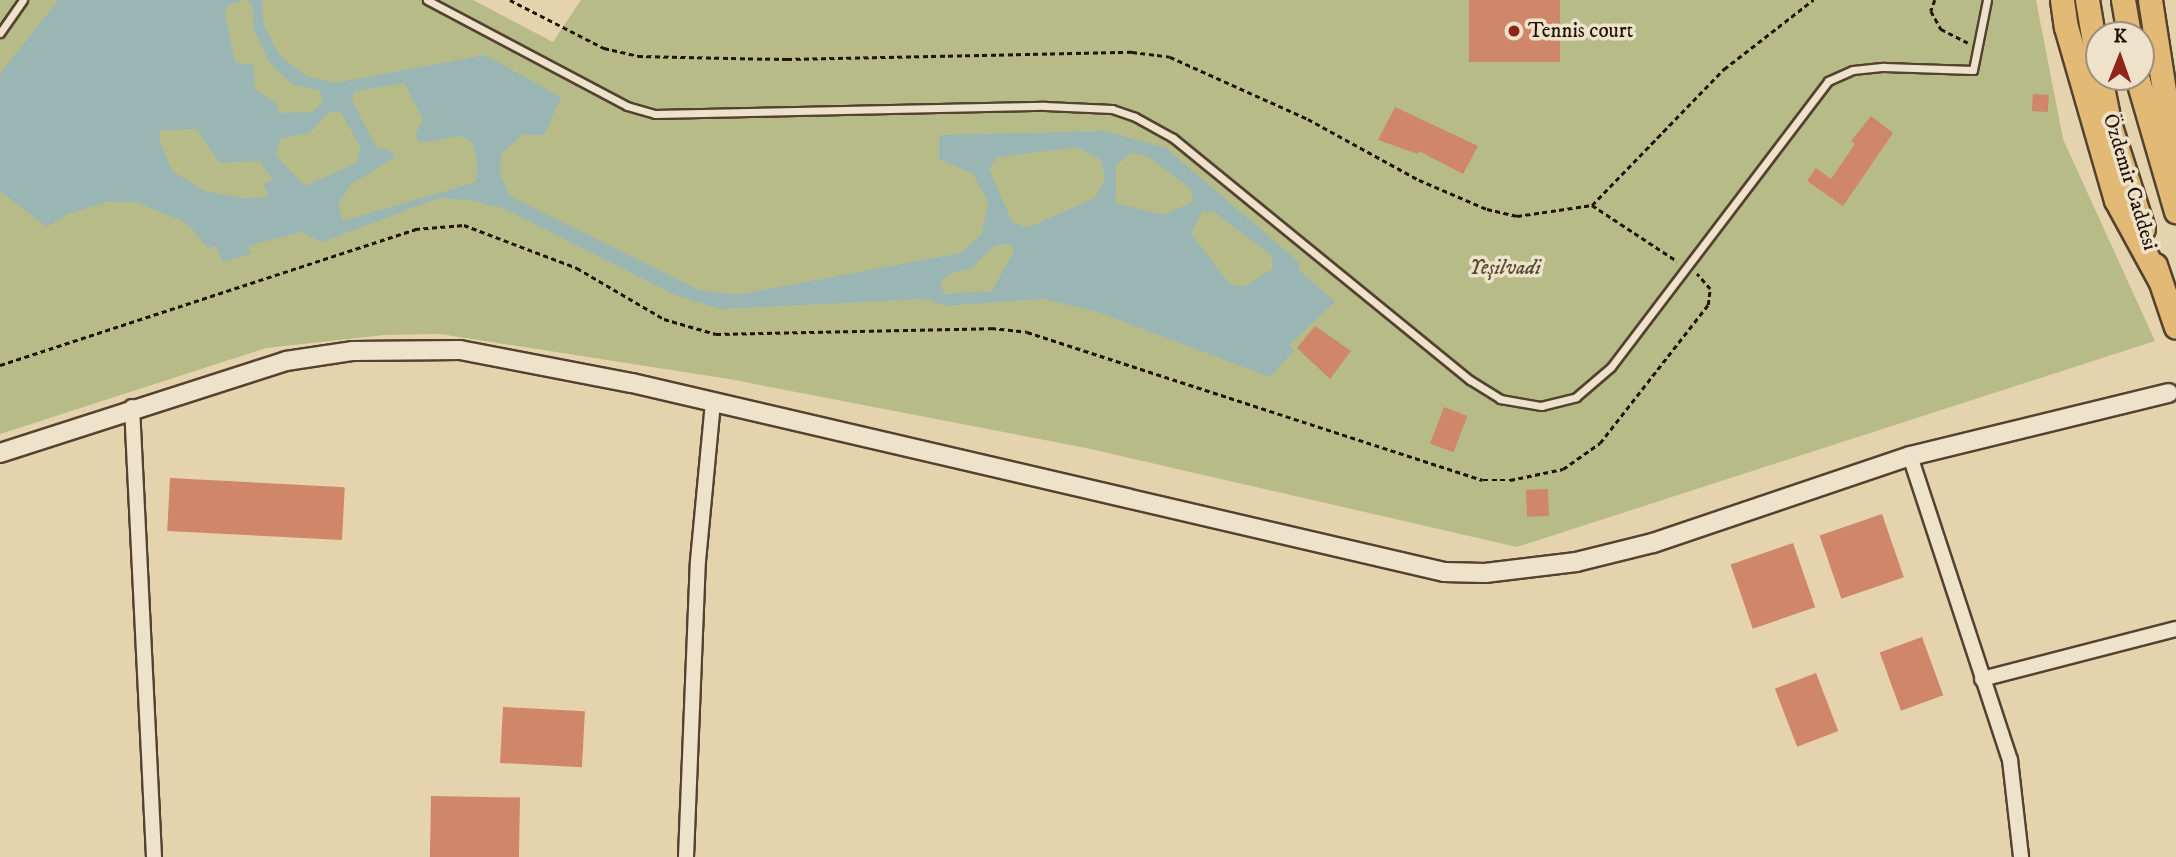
<!DOCTYPE html>
<html>
<head>
<meta charset="utf-8">
<style>
	body { margin:0 }
	#map { position:relative; width:2176px; height:857px; overflow:hidden; background:#e5d3ad; font-family:"IM FELL DW Pica",serif }
	div>[style] { position:absolute }
	.green>* { inset:0; background:#b7bb88 }
	.water>* { inset:0; background:#99b6b4 }
	.building>* { inset:0; background:#cf8669; transform-origin:0 0 }
	.path>* { height:2.5px; margin-top:-1.25px; transform-origin:0; background:repeating-linear-gradient(90deg,#231206 0 5px,transparent 0 8.5px) }
	.roads { filter:drop-shadow(2px 0 #544230) drop-shadow(-2px 0 #544230) drop-shadow(0 2px #544230) drop-shadow(0 -2px #544230) }
	.service>* { height:7px; margin:-3.5px; padding:0 3.5px; transform-origin:3.5px; border-radius:3.5px; background:#eee2ca }
	.minor>* { height:14px; margin:-7px; padding:0 7px; transform-origin:7px; border-radius:7px; background:#eee2ca }
	.tertiary>* { height:18px; margin:-9px; padding:0 9px; transform-origin:9px; border-radius:9px; background:#eee2ca }
	.primary>* { height:23px; margin:-11.5px; padding:0 11.5px; transform-origin:11.5px; border-radius:11.5px; background:#e2ba76 }
	.dots>* { width:19px; height:19px; translate:-50% -50%; box-sizing:border-box; border:4px solid #eee2ca; border-radius:50% }
	span { translate:-50% -50%; white-space:nowrap; text-align:center; line-height:1.15; -webkit-text-stroke:7px #eee2ca; paint-order:stroke }
	.poi-label { font-size:21px; color:#231206 }
	.left { translate:0 -50%; text-align:left }
	.street-label { font-size:21px; color:#231206 }
	.park-label { font-size:21px; color:#574d34; font-style:italic }
	.north { position:absolute; left:2085px; top:21px; width:70px; height:70px; box-sizing:border-box; background:#eee2ca; border:2px solid #9d8f7c; border-radius:50%; rotate:1deg; font-size:19px; font-weight:700; line-height:28px; text-align:center; color:#231206 }
	.north::after { content:''; display:block; margin:auto; width:24px; height:32px; background:#8f2418; clip-path:polygon(50% 0,100% 100%,50% 72%,0 100%) }
</style>
</head>
<body>
<div id="map">
	<div class="green">
		<i style="clip-path:polygon(0 0,473px 0,553px 42px,581px 0,2036px 0,2063px 139px,2155px 341px,1517px 547px,1086px 448px,729px 379px,440px 334px,384px 335px,266px 348px,0 434px)"></i>
	</div>
	<div class="water">
		<i style="clip-path:polygon(evenodd,58px 0,243px 0,227px 6px,225px 14px,235px 62px,253px 65px,255px 89px,276px 103px,279px 113px,313px 112px,323px 101px,319px 90px,293px 85px,270px 63px,254px 30px,252px 5px,247px 0,262px 0,264px 25px,279px 55px,306px 76px,335px 83px,485px 55px,561px 97px,544px 135px,522px 135px,501px 154px,500px 174px,510px 196px,699px 290px,737px 295px,961px 253px,982px 234px,988px 202px,973px 174px,939px 159px,939px 135px,1104px 131px,1166px 148px,1299px 262px,1299px 270px,1335px 302px,1289px 345px,1294px 351px,1270px 377px,1098px 312px,1044px 299px,944px 306px,927px 299px,721px 309px,675px 295px,503px 208px,470px 200px,439px 198px,322px 242px,301px 232px,248px 246px,252px 253px,223px 262px,216px 246px,208px 248px,185px 222px,136px 202px,107px 202px,68px 214px,47px 227px,0 191px,0 74px,58px 0,404px 83px,423px 119px,415px 135px,420px 143px,460px 136px,472px 142px,477px 160px,476px 182px,343px 221px,338px 205px,350px 185px,395px 157px,388px 149px,377px 148px,352px 101px,355px 91px,404px 83px,58px 0,340px 111px,360px 146px,357px 163px,305px 186px,275px 155px,281px 138px,309px 133px,328px 113px,340px 111px,58px 0,197px 129px,219px 163px,260px 161px,273px 180px,263px 184px,269px 197px,242px 198px,205px 191px,172px 171px,159px 139px,161px 130px,197px 129px,58px 0,1077px 147px,1101px 160px,1105px 179px,1095px 198px,1027px 228px,1012px 222px,989px 169px,997px 157px,1077px 147px,58px 0,1132px 152px,1150px 158px,1191px 189px,1193px 202px,1163px 215px,1116px 203px,1116px 165px,1132px 152px,58px 0,1213px 211px,1271px 255px,1273px 269px,1243px 287px,1230px 284px,1191px 234px,1202px 212px,1213px 211px,58px 0,1009px 244px,1014px 251px,992px 291px,944px 294px,940px 281px,950px 274px,972px 268px,993px 246px,1009px 244px)"></i>
	</div>
	<div class="building">
		<i style="left:1469px;top:0;width:91px;height:62px"></i>
		<i style="left:2033px;top:94px;width:16px;height:17px;rotate:4deg"></i>
		<i style="clip-path:polygon(1395px 107px,1478px 146px,1463px 174px,1419px 151px,1418px 154px,1378px 140px)"></i>
		<i style="clip-path:polygon(1871px 116px,1893px 133px,1843px 206px,1807px 181px,1816px 168px,1831px 179px,1855px 144px,1851px 141px)"></i>
		<i style="clip-path:polygon(1315px 326px,1351px 351px,1330px 379px,1297px 348px)"></i>
		<i style="left:1444px;top:407px;width:25px;height:39px;rotate:21deg"></i>
		<i style="left:170px;top:478px;width:175px;height:53px;rotate:3deg"></i>
		<i style="left:1548px;top:489px;width:27px;height:22px;rotate:88deg"></i>
		<i style="left:1882px;top:514px;width:67px;height:66px;rotate:71deg"></i>
		<i style="left:1793px;top:543px;width:68px;height:66px;rotate:71deg"></i>
		<i style="left:1922px;top:637px;width:62px;height:45px;rotate:70deg"></i>
		<i style="left:1816px;top:673px;width:62px;height:44px;rotate:69deg"></i>
		<i style="left:503px;top:707px;width:82px;height:56px;rotate:3deg"></i>
		<i style="left:431px;top:796px;width:89px;height:61px;rotate:1deg"></i>
	</div>
	<div class="path">
		<i style="left:510px;top:0;width:106px;rotate:27.1deg"></i>
		<i style="left:604px;top:48px;width:35px;rotate:13deg"></i>
		<i style="left:638px;top:56px;width:149px;rotate:1.2deg"></i>
		<i style="left:787px;top:59px;width:345px;rotate:-1.2deg"></i>
		<i style="left:1132px;top:52px;width:38px;rotate:7deg"></i>
		<i style="left:1170px;top:57px;width:151px;rotate:24.2deg"></i>
		<i style="left:1308px;top:119px;width:127px;rotate:28.8deg"></i>
		<i style="left:1419px;top:180px;width:74px;rotate:23.1deg"></i>
		<i style="left:1487px;top:209px;width:31px;rotate:13deg"></i>
		<i style="left:1517px;top:216px;width:76px;rotate:-8.3deg"></i>
		<i style="left:1592px;top:205px;width:190px;rotate:-45.9deg"></i>
		<i style="left:1724px;top:69px;width:113px;rotate:-37.8deg"></i>
		<i style="left:1935px;top:0;width:12px;rotate:110deg"></i>
		<i style="left:1931px;top:11px;width:21px;rotate:61deg"></i>
		<i style="left:1941px;top:29px;width:30px;rotate:27deg"></i>
		<i style="left:1592px;top:205px;width:102px;rotate:33.4deg"></i>
		<i style="left:0;top:365px;width:437px;rotate:-18.1deg"></i>
		<i style="left:415px;top:229px;width:49px;rotate:-4.7deg"></i>
		<i style="left:464px;top:225px;width:121px;rotate:20.8deg"></i>
		<i style="left:577px;top:268px;width:101px;rotate:30.4deg"></i>
		<i style="left:664px;top:319px;width:54px;rotate:16.1deg"></i>
		<i style="left:716px;top:334px;width:275px;rotate:-1.2deg"></i>
		<i style="left:991px;top:328px;width:36px;rotate:6deg"></i>
		<i style="left:1027px;top:332px;width:479px;rotate:18deg"></i>
		<i style="left:1483px;top:480px;width:27px"></i>
		<i style="left:1510px;top:480px;width:54px;rotate:-11.7deg"></i>
		<i style="left:1563px;top:469px;width:45px;rotate:-35.1deg"></i>
		<i style="left:1600px;top:443px;width:175px;rotate:-52deg"></i>
		<i style="left:1708px;top:305px;width:16px;rotate:-83deg"></i>
		<i style="left:1710px;top:289px;width:20px;rotate:-131deg"></i>
	</div>
	<div class="roads">
		<div class="service">
			<i style="left:427px;top:0;width:226px;rotate:27.9deg"></i>
			<i style="left:627px;top:106px;width:29px;rotate:16deg"></i>
			<i style="left:655px;top:114px;width:390px;rotate:-1.2deg"></i>
			<i style="left:1045px;top:106px;width:67px;rotate:2.6deg"></i>
			<i style="left:1112px;top:109px;width:24px;rotate:19deg"></i>
			<i style="left:1135px;top:117px;width:43px;rotate:28.9deg"></i>
			<i style="left:1173px;top:138px;width:383px;rotate:39.2deg"></i>
			<i style="left:1470px;top:380px;width:36px;rotate:32deg"></i>
			<i style="left:1500px;top:399px;width:42px;rotate:9.7deg"></i>
			<i style="left:1541px;top:406px;width:36px;rotate:-14deg"></i>
			<i style="left:1576px;top:397px;width:46px;rotate:-40.6deg"></i>
			<i style="left:1611px;top:367px;width:359px;rotate:-52.8deg"></i>
			<i style="left:1828px;top:81px;width:27px;rotate:-24deg"></i>
			<i style="left:1853px;top:70px;width:31px;rotate:-6deg"></i>
			<i style="left:1884px;top:67px;width:89px;rotate:1.9deg"></i>
			<i style="left:1973px;top:70px;width:71px;rotate:-78.7deg"></i>
			<i style="left:0;top:33px;width:40px;rotate:-55.1deg"></i>
		</div>
		<div class="minor">
			<i style="left:132px;top:407px;width:451px;rotate:87.2deg"></i>
			<i style="left:1910px;top:456px;width:320px;rotate:71.8deg"></i>
			<i style="left:2010px;top:760px;width:98px;rotate:83.5deg"></i>
			<i style="left:1982px;top:679px;width:200px;rotate:-14.5deg"></i>
			<i style="left:686px;top:857px;width:296px;rotate:-87.7deg"></i>
			<i style="left:698px;top:561px;width:160px;rotate:-84.6deg"></i>
		</div>
		<div class="tertiary">
			<i style="left:0;top:453px;width:300px;rotate:-17.8deg"></i>
			<i style="left:286px;top:361px;width:68px;rotate:-8.5deg"></i>
			<i style="left:353px;top:351px;width:107px;rotate:-0.5deg"></i>
			<i style="left:460px;top:350px;width:175px;rotate:10.9deg"></i>
			<i style="left:632px;top:383px;width:834px;rotate:13.1deg"></i>
			<i style="left:1444px;top:572px;width:41px;rotate:1.4deg"></i>
			<i style="left:1485px;top:573px;width:92px;rotate:-6.9deg"></i>
			<i style="left:1576px;top:562px;width:79px;rotate:-13.9deg"></i>
			<i style="left:1653px;top:543px;width:271px;rotate:-18.7deg"></i>
			<i style="left:1910px;top:456px;width:266px;rotate:-13.7deg"></i>
		</div>
		<div class="primary">
			<i style="left:2062px;top:0;width:27px;rotate:82deg"></i>
			<i style="left:2066px;top:27px;width:180px;rotate:73.9deg"></i>
			<i style="left:2116px;top:200px;width:90px;rotate:61.4deg"></i>
			<i style="left:2087px;top:0;width:73px;rotate:80.5deg"></i>
			<i style="left:2123px;top:0;width:36px;rotate:80deg"></i>
			<i style="left:2150px;top:0;width:170px;rotate:81.2deg"></i>
			<i style="left:2100px;top:77px;width:50px;rotate:78.5deg"></i>
			<i style="left:2110px;top:126px;width:108px;rotate:72.2deg"></i>
			<i style="left:2137px;top:77px;width:140px;rotate:73.8deg"></i>
			<i style="left:2155px;top:265px;width:65px;rotate:71.3deg"></i>
		</div>
	</div>
	<div class="dots">
		<i style="left:1514px;top:31px;background:#8f2418"></i>
	</div>
	<div class="poi-label">
		<span class="left" style="left:1528px;top:31px">Tennis court</span>
	</div>
	<div class="street-label">
		<span style="left:2130px;top:182px;rotate:73deg">Özdemir Caddesi</span>
	</div>
	<div class="park-label">
		<span style="left:1505px;top:268px">Yeşilvadi</span>
	</div>
	<div class="north">K</div>
</div>
</body>
</html>
